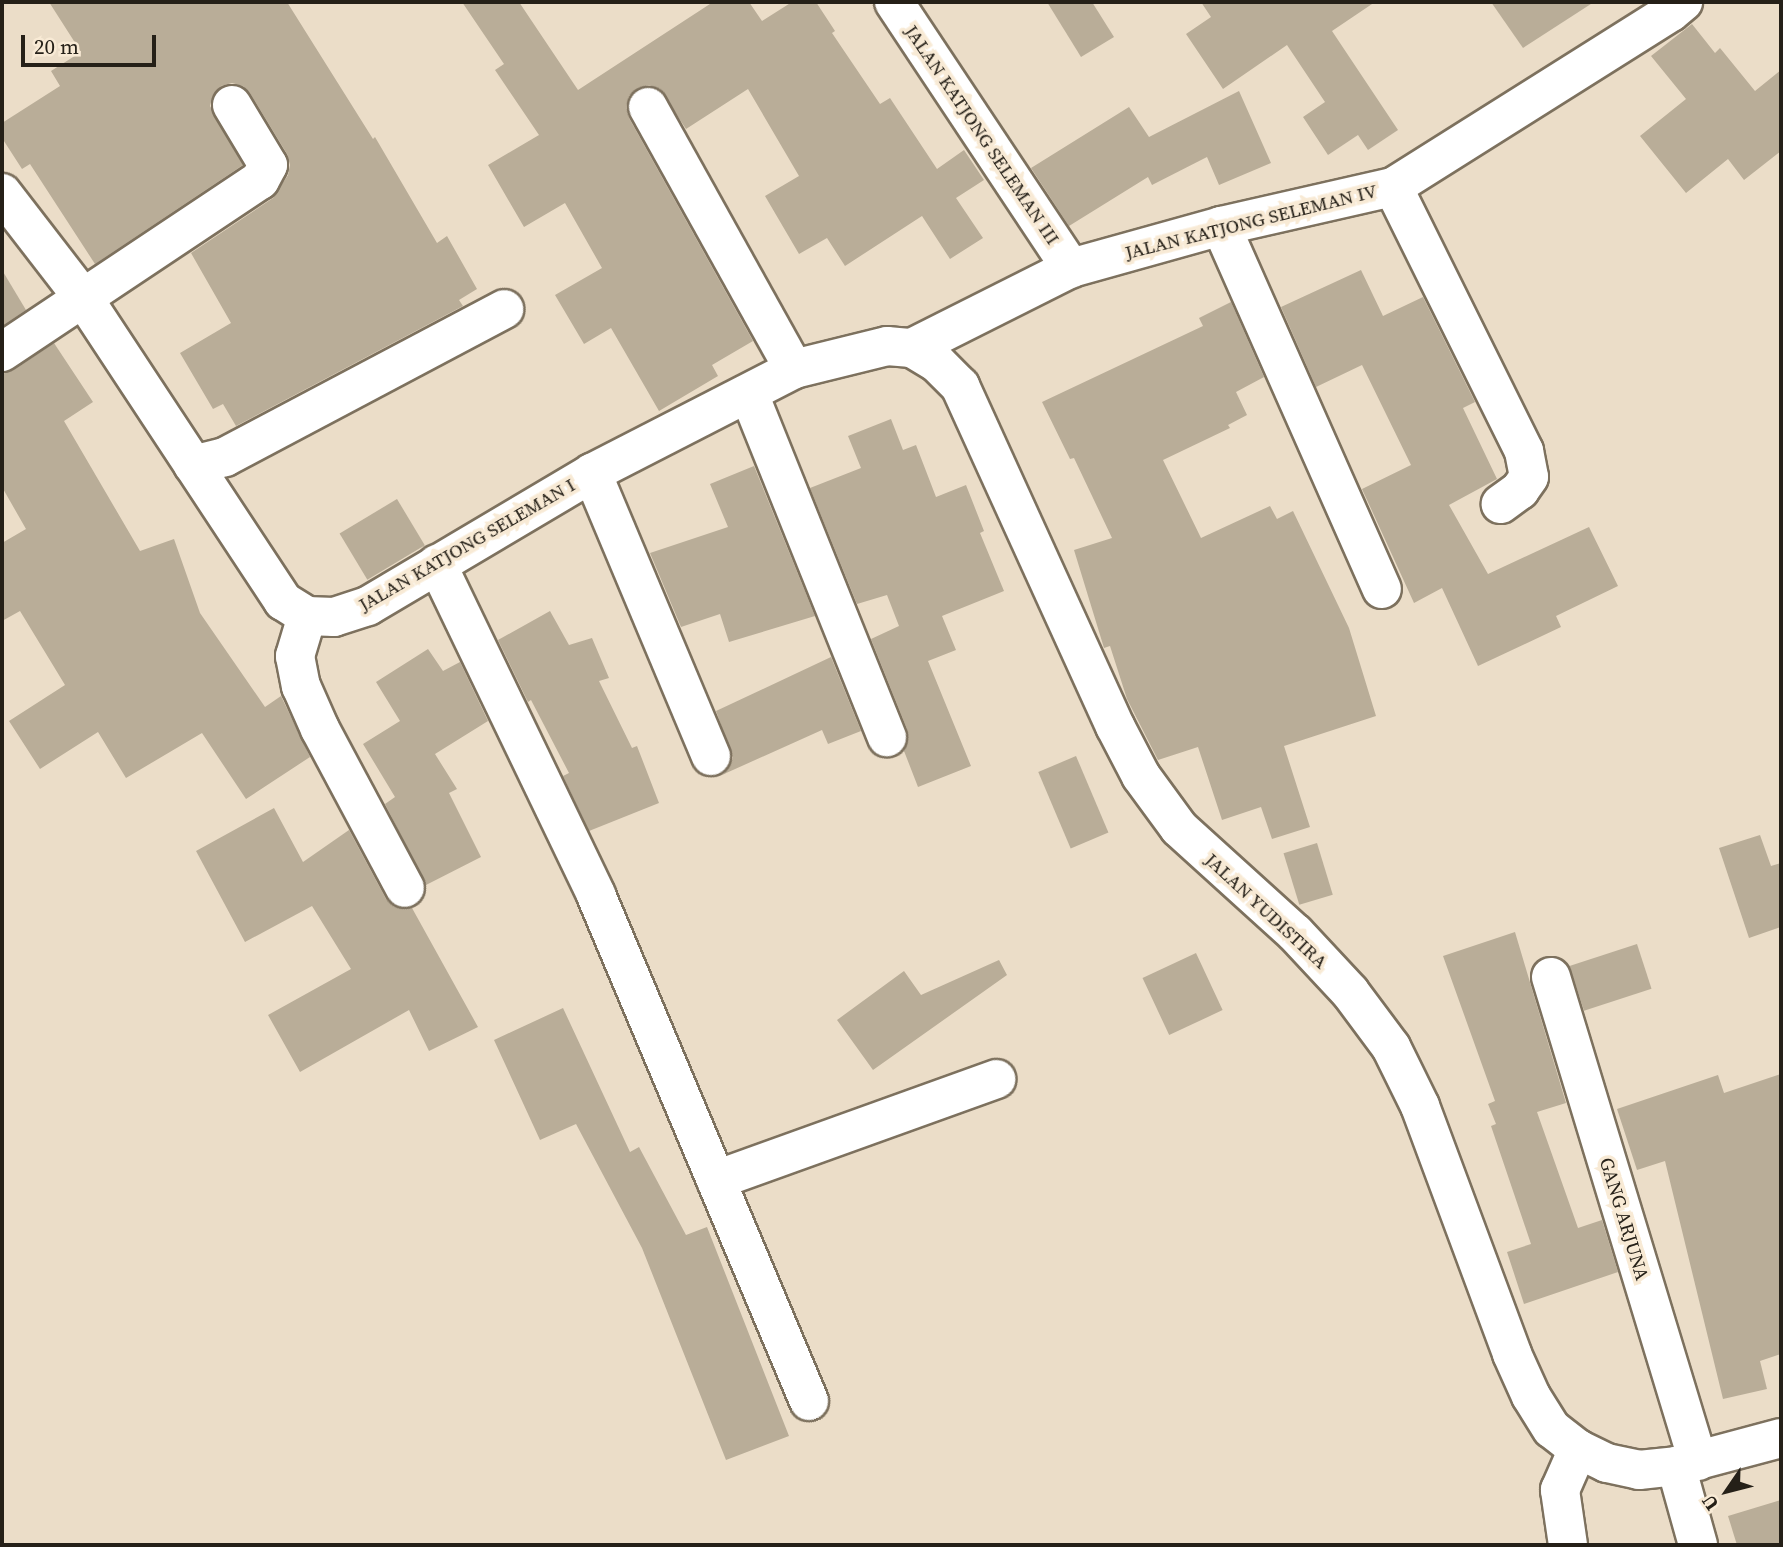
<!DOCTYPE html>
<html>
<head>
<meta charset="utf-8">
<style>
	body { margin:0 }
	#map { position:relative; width:1783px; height:1547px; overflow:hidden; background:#ebddc8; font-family:"Source Serif 4",serif }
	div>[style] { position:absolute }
	.building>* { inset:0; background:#b9ad98; transform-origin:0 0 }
	.roads { filter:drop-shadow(2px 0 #7d715e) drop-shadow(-2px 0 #7d715e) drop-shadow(0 2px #7d715e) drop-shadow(0 -2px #7d715e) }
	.minor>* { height:38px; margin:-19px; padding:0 19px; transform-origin:19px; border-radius:19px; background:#fff }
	span { translate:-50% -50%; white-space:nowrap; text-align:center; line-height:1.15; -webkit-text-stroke:7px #f8ead5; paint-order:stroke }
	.street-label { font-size:19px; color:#252018 }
	.frame { position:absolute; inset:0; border:4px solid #252018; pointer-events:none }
	.north { position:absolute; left:1692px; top:1456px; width:70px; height:70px; -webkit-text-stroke:5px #f8ead5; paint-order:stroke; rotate:235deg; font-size:19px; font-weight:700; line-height:28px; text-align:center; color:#252018 }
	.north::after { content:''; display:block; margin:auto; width:24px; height:32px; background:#252018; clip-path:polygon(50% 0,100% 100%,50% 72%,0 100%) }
	.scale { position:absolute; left:21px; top:35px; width:135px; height:32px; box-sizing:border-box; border:4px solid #252018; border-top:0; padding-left:9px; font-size:21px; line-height:24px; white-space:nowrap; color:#252018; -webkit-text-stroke:5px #f8ead5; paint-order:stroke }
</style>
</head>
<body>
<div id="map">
	<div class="building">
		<i style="clip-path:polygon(49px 2px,287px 2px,373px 139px,375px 137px,437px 243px,447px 236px,477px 289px,459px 300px,463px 306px,236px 426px,223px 404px,213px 409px,180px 353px,231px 323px,191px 253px,273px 198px,288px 175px,290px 165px,287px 154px,250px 93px,243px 86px,232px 83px,221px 86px,213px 95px,210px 106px,243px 165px,95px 264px,30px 164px,22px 169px,2px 138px,2px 123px,60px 86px,51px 71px,81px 52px)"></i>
		<i style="clip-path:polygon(462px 2px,519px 2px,578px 90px,713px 2px,749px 2px,762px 21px,792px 2px,816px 2px,835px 31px,832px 33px,880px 104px,890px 98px,937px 169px,964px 150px,984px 180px,956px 198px,983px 238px,950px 259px,922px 216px,845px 266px,827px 238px,799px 254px,765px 196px,799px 176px,748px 89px,686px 129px,660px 89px,649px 85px,638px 88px,629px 96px,626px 107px,629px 118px,753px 341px,712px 365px,718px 376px,659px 411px,611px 328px,584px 344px,555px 295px,602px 268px,565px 203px,524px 227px,488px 165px,539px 135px,495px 70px,504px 64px)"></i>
		<i style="clip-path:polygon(1047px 2px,1092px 2px,1114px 37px,1081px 57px)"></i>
		<i style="clip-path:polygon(1201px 2px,1375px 2px,1332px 31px,1398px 130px,1368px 150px,1358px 135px,1328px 155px,1303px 117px,1325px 102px,1287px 45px,1223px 89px,1186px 34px,1211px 17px)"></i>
		<i style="clip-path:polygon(1491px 2px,1594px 2px,1523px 48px)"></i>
		<i style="clip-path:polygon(1692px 24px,1715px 53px,1720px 48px,1755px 91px,1781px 70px,1781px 151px,1744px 180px,1728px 159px,1686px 193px,1640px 136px,1686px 99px,1651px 56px)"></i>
		<i style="clip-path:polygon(1239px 91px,1271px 163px,1219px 185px,1207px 157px,1152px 185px,1148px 177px,1069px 226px,1031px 168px,1129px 107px,1149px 137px)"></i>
		<i style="clip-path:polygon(2px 270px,26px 310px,2px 326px)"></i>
		<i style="clip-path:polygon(1361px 270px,1383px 316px,1423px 297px,1475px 402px,1463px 408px,1497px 479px,1449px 505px,1488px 574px,1589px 527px,1618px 586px,1556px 616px,1561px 627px,1478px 666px,1442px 588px,1414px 603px,1362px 489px,1411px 465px,1362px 365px,1316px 387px,1281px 307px)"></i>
		<i style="clip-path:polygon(1231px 302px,1264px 377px,1236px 392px,1247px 415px,1228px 425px,1230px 428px,1163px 460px,1201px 538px,1270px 506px,1277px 519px,1293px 511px,1349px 628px,1376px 716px,1284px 746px,1310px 827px,1272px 839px,1261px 807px,1222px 820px,1198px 747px,1158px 760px,1127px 699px,1110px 646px,1104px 648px,1074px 550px,1112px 538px,1074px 458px,1070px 459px,1042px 402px,1203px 326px,1199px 318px)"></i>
		<i style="clip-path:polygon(54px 343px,93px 402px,64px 421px,140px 551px,174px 539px,200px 613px,265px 707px,281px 696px,310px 757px,246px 799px,202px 733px,126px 778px,98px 732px,40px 769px,9px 721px,65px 685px,20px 611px,2px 621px,2px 543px,26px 529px,2px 487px,2px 374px,14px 370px)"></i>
		<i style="clip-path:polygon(891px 419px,903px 450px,916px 445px,936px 497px,966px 485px,984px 531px,980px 533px,1004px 591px,942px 616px,956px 650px,928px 661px,971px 766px,918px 787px,904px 751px,908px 741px,907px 729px,871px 639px,899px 626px,887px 595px,857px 604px,810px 488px,861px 468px,848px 436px)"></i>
		<i style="clip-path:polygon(754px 466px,815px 616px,729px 642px,720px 614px,681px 627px,650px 553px,728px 527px,710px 484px)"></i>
		<i style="left:397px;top:499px;width:54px;height:67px;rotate:59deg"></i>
		<i style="clip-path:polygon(550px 611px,569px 645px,592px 638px,609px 678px,599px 681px,632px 748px,637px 746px,659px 803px,589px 831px,563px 776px,569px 773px,531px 700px,528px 702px,498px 640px)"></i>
		<i style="clip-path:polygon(428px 649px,443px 671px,460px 662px,488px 721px,435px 754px,457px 789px,449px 793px,481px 857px,426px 885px,385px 804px,395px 797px,363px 744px,400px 721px,376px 682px)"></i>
		<i style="clip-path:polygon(831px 657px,861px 731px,828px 744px,822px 730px,724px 774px,733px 758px,716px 711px)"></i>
		<i style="left:1076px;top:756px;width:83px;height:41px;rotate:67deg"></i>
		<i style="clip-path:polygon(274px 808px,303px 862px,349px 830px,386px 899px,394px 907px,412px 908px,478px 1027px,429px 1051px,409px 1010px,300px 1072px,268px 1015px,351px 969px,312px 906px,245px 942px,196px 851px)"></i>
		<i style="clip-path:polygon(1760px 835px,1771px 866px,1781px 863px,1781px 927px,1749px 938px,1719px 848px)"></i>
		<i style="left:1317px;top:843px;width:54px;height:35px;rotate:73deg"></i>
		<i style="clip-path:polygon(1515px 932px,1566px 1103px,1537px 1112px,1578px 1228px,1602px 1220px,1618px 1272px,1524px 1304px,1507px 1252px,1531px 1244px,1491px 1126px,1496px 1124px,1488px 1104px,1495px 1101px,1443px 956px)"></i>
		<i style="left:1637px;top:944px;width:47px;height:71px;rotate:72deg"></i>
		<i style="left:1196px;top:953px;width:63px;height:59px;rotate:65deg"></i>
		<i style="clip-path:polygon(999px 960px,1007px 975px,873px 1070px,837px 1020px,904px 971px,921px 995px)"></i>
		<i style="clip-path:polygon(563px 1008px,630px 1152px,639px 1147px,686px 1235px,707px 1227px,789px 1436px,726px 1460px,642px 1248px,576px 1124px,540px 1140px,494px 1040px)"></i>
		<i style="clip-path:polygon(1781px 1074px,1781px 1354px,1760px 1361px,1767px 1389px,1723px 1399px,1665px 1161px,1637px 1170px,1617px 1109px,1718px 1075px,1724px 1093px)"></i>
		<i style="clip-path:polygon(1781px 1500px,1781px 1545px,1737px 1545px,1728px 1516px)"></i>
	</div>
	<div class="roads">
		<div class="minor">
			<i style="left:894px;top:2px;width:320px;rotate:56.4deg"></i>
			<i style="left:648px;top:107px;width:300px;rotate:60.9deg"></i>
			<i style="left:1393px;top:187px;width:295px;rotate:63.6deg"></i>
			<i style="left:1524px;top:451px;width:26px;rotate:79deg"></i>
			<i style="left:1529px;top:477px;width:16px;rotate:125deg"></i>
			<i style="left:1520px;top:490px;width:24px;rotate:144deg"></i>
			<i style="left:2px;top:193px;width:134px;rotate:52.3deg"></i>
			<i style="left:84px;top:299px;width:362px;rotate:56.6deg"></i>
			<i style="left:283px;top:601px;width:28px;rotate:32deg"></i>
			<i style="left:307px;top:616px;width:27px;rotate:2deg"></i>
			<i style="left:334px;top:617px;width:36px;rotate:-18deg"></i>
			<i style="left:368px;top:606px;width:261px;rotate:-30.7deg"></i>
			<i style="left:592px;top:473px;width:227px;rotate:-27.2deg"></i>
			<i style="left:794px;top:369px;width:96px;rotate:-13.9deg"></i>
			<i style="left:887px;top:346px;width:25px;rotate:5deg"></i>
			<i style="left:912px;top:348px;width:29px;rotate:31deg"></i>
			<i style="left:937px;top:363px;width:33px;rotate:45deg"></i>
			<i style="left:960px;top:386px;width:374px;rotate:65.5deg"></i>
			<i style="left:1115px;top:726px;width:56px;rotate:62.5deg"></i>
			<i style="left:1141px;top:776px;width:64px;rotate:53.8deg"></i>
			<i style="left:1179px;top:828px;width:156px;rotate:42.2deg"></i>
			<i style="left:1295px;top:933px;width:81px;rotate:47deg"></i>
			<i style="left:1350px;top:992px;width:69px;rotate:53.3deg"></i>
			<i style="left:1391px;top:1047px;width:66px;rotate:63.8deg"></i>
			<i style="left:1420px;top:1106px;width:265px;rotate:69.6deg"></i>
			<i style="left:1512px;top:1354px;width:46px;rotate:65.7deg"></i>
			<i style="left:1531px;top:1396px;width:39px;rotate:58deg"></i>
			<i style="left:1552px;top:1429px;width:33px;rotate:38deg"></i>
			<i style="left:1578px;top:1449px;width:32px;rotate:26deg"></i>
			<i style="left:1607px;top:1463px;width:33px;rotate:12deg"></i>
			<i style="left:1639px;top:1470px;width:37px;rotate:-6deg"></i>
			<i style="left:1676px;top:1466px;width:109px;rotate:-14.9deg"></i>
			<i style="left:1221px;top:226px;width:397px;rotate:66.1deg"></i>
			<i style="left:912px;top:348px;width:178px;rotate:-26.7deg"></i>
			<i style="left:1071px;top:268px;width:156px;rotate:-15.6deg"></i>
			<i style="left:1221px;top:226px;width:176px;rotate:-12.8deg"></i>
			<i style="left:1393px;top:187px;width:328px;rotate:-32.2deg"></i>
			<i style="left:1671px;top:12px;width:16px;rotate:-40deg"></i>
			<i style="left:2px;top:352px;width:310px;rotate:-33.7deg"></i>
			<i style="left:260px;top:180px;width:17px;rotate:-62deg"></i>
			<i style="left:268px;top:165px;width:70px;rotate:-121deg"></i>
			<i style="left:749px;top:394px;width:370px;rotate:68.1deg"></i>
			<i style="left:193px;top:465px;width:33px;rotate:-14deg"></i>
			<i style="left:225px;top:457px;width:316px;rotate:-27.9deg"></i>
			<i style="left:592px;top:473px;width:307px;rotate:67.2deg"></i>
			<i style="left:437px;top:564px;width:367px;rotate:64.3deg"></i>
			<i style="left:596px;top:895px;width:549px;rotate:67.17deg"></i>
			<i style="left:307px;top:616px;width:42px;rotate:106.7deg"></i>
			<i style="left:295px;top:656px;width:31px;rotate:79deg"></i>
			<i style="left:301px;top:686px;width:47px;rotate:66.2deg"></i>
			<i style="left:320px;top:729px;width:180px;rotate:61.9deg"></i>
			<i style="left:1551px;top:977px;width:506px;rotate:73.11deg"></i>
			<i style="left:716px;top:1180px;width:298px;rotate:-19.8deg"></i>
			<i style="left:1676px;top:1466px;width:82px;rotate:74.4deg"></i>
			<i style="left:1568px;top:1545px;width:56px;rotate:-98.3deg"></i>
			<i style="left:1560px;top:1490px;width:45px;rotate:-66.3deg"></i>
		</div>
	</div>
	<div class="street-label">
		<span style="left:982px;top:135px;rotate:56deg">JALAN KATJONG SELEMAN III</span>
		<span style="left:1251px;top:222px;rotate:-14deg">JALAN KATJONG SELEMAN IV</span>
		<span style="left:467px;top:545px;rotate:-30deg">JALAN KATJONG SELEMAN I</span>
		<span style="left:1266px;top:911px;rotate:43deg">JALAN YUDISTIRA</span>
		<span style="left:1624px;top:1219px;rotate:73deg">GANG ARJUNA</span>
	</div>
	<div class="frame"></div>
	<div class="north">U</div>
	<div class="scale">20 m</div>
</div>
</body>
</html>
